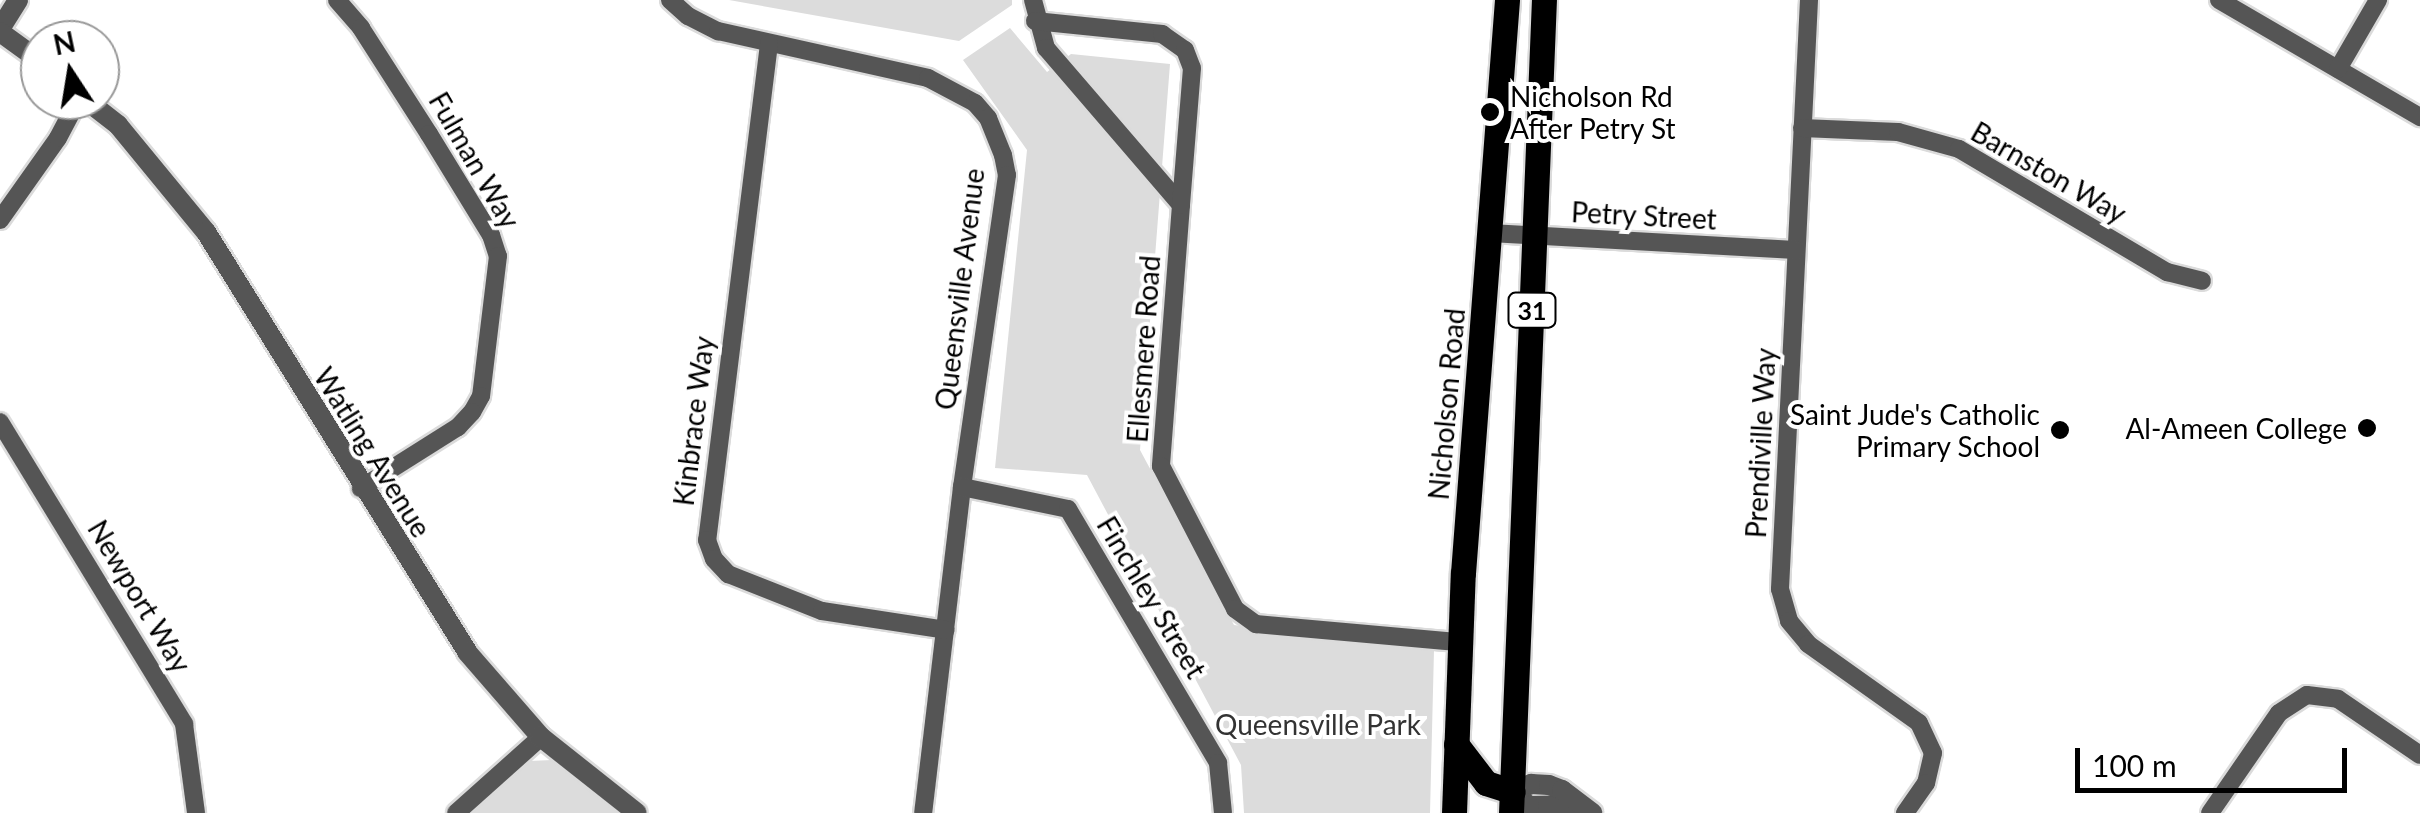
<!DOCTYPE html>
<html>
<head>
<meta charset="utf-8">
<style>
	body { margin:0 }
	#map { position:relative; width:2420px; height:813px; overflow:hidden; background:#fff; font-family:Lato,sans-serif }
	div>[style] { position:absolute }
	.green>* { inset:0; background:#dcdcdc }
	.roads { filter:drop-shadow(2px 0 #dbdbdb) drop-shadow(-2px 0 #dbdbdb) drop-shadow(0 2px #dbdbdb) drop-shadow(0 -2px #dbdbdb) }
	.minor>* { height:18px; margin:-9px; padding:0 9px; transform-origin:9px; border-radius:9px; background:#555 }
	.tertiary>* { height:20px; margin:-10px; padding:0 10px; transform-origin:10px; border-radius:10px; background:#555 }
	.primary>* { height:25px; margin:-12.5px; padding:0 12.5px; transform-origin:12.5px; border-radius:12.5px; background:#000 }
	.dots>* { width:28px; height:28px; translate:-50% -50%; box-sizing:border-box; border:5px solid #fff; border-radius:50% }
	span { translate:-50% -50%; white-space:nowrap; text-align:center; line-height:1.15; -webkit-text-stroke:8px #fff; paint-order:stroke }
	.shield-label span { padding:2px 8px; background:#fff; border:2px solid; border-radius:8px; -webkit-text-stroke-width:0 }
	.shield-label { font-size:25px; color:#000; font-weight:700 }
	.poi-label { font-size:28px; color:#000 }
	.left { translate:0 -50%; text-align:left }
	.right { translate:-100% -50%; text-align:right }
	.street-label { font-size:28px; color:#000 }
	.park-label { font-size:28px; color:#333 }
	.north { position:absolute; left:20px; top:20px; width:100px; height:100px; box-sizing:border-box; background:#fff; border:2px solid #999; border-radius:50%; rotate:348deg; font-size:28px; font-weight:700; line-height:40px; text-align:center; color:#000 }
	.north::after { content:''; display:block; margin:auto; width:35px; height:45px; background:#000; clip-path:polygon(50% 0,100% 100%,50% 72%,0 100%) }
	.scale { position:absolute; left:2075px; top:748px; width:272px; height:45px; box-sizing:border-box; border:5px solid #000; border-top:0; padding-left:12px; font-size:30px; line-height:35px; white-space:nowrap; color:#000; -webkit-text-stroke:8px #fff; paint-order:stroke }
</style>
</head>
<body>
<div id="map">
	<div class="green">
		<i style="clip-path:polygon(729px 0,1012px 0,1012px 5px,959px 41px)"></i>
		<i style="clip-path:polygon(1010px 28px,1047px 72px,1071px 54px,1170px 64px,1140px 450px,1234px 625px,1434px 650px,1430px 813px,1244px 813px,1241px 765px,1087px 475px,995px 468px,1027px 150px,963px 60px)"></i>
		<i style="clip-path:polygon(552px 760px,622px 813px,466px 813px,529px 761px)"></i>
	</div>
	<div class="roads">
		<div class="minor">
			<i style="left:337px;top:0;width:37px;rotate:49deg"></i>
			<i style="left:361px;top:28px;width:126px;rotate:57.3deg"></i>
			<i style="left:429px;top:134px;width:119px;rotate:58.5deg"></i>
			<i style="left:491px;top:235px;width:22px;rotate:72deg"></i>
			<i style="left:498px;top:256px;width:141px;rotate:96.9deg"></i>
			<i style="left:481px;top:396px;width:18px;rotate:119deg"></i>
			<i style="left:472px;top:412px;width:21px;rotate:133deg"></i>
			<i style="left:458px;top:427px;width:115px;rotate:147.8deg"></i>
			<i style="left:670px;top:0;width:24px;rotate:42deg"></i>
			<i style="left:688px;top:16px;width:34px;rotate:27deg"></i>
			<i style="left:718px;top:31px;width:215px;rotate:12.6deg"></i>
			<i style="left:928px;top:78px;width:53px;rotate:28deg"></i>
			<i style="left:975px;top:103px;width:20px;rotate:49deg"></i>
			<i style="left:988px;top:118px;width:40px;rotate:68deg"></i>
			<i style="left:1003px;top:155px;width:20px;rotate:79deg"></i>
			<i style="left:1007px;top:175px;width:315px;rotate:98.2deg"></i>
			<i style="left:962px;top:487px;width:328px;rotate:96.8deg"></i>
			<i style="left:1033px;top:0;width:50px;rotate:74.8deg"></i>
			<i style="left:1046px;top:48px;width:207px;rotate:49.3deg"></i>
			<i style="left:1181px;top:205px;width:262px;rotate:94.4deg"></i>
			<i style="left:1161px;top:466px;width:161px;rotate:62.6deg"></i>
			<i style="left:1235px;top:609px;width:26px;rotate:36deg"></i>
			<i style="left:1256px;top:624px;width:204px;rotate:5.1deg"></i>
			<i style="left:1809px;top:0;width:590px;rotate:92.82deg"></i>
			<i style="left:1780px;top:589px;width:33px;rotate:74deg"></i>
			<i style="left:1789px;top:621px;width:30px;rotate:50deg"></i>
			<i style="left:1808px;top:644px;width:136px;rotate:35.4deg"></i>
			<i style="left:1919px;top:723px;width:33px;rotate:65deg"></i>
			<i style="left:1933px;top:753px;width:31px;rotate:103deg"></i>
			<i style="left:1926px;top:783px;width:37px;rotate:125deg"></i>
			<i style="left:2219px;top:0;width:233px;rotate:30.2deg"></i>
			<i style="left:1035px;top:21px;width:128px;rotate:5.8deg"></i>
			<i style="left:1162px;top:34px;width:28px;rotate:35deg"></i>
			<i style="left:1185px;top:50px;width:19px;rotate:69deg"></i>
			<i style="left:1192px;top:68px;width:137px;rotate:94.6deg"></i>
			<i style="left:769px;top:44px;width:500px;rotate:97.1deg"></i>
			<i style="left:707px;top:540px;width:20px;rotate:70deg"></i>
			<i style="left:714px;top:559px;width:21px;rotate:47deg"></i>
			<i style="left:728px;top:574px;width:101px;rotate:21.5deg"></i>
			<i style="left:822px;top:611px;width:125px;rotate:8.7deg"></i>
			<i style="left:2338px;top:69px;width:80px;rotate:-59.9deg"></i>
			<i style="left:1802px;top:128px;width:96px;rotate:2.4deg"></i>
			<i style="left:1898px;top:132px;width:63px;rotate:15.6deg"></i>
			<i style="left:1959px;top:149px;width:242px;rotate:30.6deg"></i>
			<i style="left:2167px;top:272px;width:36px;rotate:14deg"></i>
			<i style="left:0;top:220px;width:100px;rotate:-54.7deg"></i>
			<i style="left:58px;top:138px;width:43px;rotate:-62.2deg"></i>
			<i style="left:1490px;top:233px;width:306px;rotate:3.2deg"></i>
			<i style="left:0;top:422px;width:354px;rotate:58.6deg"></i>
			<i style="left:184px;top:724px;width:90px;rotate:82.3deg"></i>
			<i style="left:962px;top:487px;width:108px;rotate:11.7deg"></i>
			<i style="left:1068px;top:509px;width:295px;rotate:59.4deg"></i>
			<i style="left:1218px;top:763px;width:50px;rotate:84.3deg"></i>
			<i style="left:456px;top:813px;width:114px;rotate:-41.8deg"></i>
			<i style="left:2210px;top:813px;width:121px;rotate:-55.4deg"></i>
			<i style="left:2279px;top:713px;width:33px;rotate:-33deg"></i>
			<i style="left:2307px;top:695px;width:31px;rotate:7deg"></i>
			<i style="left:2338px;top:699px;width:99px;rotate:34.3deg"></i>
		</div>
		<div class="tertiary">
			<i style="left:0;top:29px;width:34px;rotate:-58deg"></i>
			<i style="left:0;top:32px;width:49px;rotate:35.9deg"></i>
			<i style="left:86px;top:100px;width:41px;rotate:38deg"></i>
			<i style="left:118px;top:125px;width:139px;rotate:50.6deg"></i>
			<i style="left:206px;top:232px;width:494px;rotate:58.1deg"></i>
			<i style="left:467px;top:652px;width:113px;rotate:49deg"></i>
			<i style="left:541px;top:737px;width:122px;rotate:38.4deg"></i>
			<i style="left:1580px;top:805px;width:51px;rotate:178.9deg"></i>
			<i style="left:1529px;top:806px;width:21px;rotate:-139deg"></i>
			<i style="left:1513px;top:792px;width:20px;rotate:-24deg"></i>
			<i style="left:1531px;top:784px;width:18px;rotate:3deg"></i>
			<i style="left:1549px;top:785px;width:14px;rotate:21deg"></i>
			<i style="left:1562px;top:790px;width:38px;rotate:37deg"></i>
		</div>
		<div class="primary">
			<i style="left:1456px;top:744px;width:49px;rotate:52.4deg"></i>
			<i style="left:1486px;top:783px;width:28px;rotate:18deg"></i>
			<i style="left:1454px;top:813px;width:240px;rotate:-87.9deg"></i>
			<i style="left:1463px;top:573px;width:575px;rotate:-85.61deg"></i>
			<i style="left:1511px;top:813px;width:814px;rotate:-87.68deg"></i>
		</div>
	</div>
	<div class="dots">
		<i style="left:1490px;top:112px;background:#000"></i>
		<i style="left:2367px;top:428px;background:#000"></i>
		<i style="left:2060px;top:430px;background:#000"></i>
	</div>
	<div class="shield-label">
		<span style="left:1532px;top:310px">31</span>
	</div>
	<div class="poi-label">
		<span class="left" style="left:1510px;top:112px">Nicholson Rd<br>After Petry St</span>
		<span class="right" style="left:2040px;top:430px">Saint Jude's Catholic<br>Primary School</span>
		<span class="right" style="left:2347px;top:428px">Al-Ameen College</span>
	</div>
	<div class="street-label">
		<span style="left:475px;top:160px;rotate:60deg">Fulman Way</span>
		<span style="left:2049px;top:172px;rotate:30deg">Barnston Way</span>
		<span style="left:1644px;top:215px;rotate:3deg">Petry Street</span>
		<span style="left:959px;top:289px;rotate:-83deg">Queensville Avenue</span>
		<span style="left:1143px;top:349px;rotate:-86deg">Ellesmere Road</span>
		<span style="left:1446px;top:404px;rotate:-85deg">Nicholson Road</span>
		<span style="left:693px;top:421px;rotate:-83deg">Kinbrace Way</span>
		<span style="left:1760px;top:443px;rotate:-87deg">Prendiville Way</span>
		<span style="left:373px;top:452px;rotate:58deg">Watling Avenue</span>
		<span style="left:140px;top:596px;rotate:59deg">Newport Way</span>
		<span style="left:1152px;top:597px;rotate:59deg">Finchley Street</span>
	</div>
	<div class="park-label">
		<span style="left:1318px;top:724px">Queensville Park</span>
	</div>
	<div class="north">N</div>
	<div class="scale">100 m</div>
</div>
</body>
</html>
